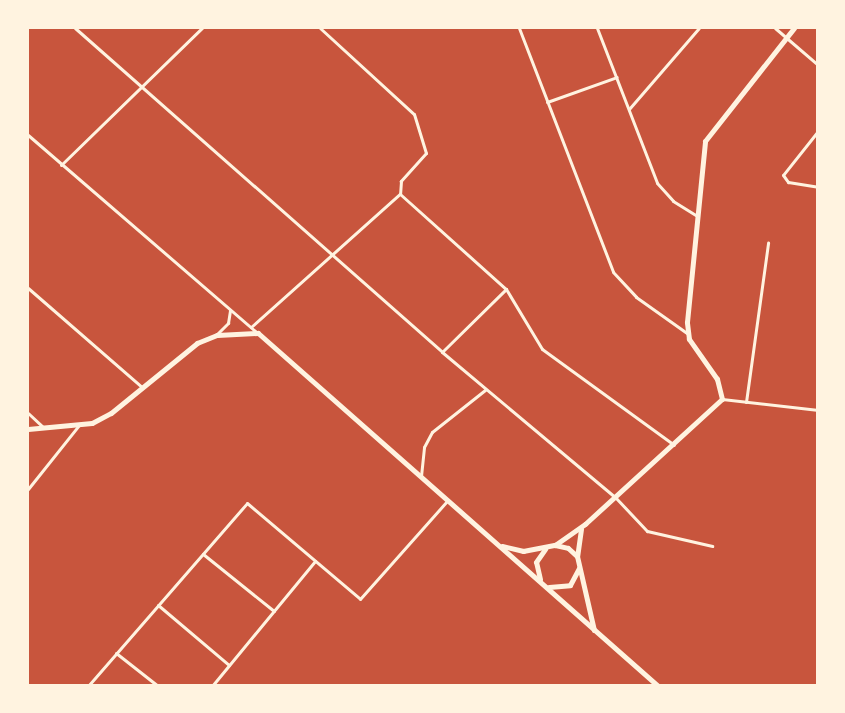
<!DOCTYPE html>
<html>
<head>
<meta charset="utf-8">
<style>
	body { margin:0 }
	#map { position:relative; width:845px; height:713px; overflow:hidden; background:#c8553d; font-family:Arial,sans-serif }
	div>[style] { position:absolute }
	.minor>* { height:3px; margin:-1.5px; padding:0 1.5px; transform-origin:1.5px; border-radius:1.5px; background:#fff3e0 }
	.secondary>* { height:5px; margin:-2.5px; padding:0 2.5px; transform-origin:2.5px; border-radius:2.5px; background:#fff3e0 }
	span { translate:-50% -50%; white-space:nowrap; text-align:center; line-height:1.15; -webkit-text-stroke:4px #fff3e0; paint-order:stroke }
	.frame { position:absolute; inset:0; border:29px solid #fff3e0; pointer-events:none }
</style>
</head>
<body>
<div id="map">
	<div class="minor">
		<i style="left:75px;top:28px;width:490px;rotate:41.4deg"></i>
		<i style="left:442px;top:352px;width:226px;rotate:40deg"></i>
		<i style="left:615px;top:497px;width:47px;rotate:46.7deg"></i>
		<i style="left:647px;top:531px;width:67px;rotate:13deg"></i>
		<i style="left:320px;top:28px;width:127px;rotate:42.5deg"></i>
		<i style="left:414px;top:114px;width:41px;rotate:72.9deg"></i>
		<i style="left:426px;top:153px;width:38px;rotate:132deg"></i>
		<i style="left:401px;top:181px;width:13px;rotate:94deg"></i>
		<i style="left:519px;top:28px;width:261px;rotate:68.9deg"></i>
		<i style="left:613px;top:272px;width:34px;rotate:47deg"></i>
		<i style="left:636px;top:297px;width:64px;rotate:35.4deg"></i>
		<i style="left:597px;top:28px;width:166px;rotate:68.8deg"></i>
		<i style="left:657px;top:183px;width:24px;rotate:48deg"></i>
		<i style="left:673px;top:201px;width:28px;rotate:32deg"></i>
		<i style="left:775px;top:28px;width:57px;rotate:40.7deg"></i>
		<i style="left:547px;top:102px;width:74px;rotate:-19.7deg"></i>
		<i style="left:629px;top:109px;width:107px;rotate:-49.2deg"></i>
		<i style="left:818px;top:131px;width:56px;rotate:128.5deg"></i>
		<i style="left:783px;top:175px;width:9px;rotate:54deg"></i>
		<i style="left:788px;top:182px;width:30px;rotate:9deg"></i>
		<i style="left:28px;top:135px;width:301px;rotate:40.8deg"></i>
		<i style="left:61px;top:165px;width:197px;rotate:-44.2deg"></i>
		<i style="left:400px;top:194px;width:142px;rotate:41.9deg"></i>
		<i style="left:506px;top:289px;width:70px;rotate:59deg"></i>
		<i style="left:542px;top:349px;width:163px;rotate:36deg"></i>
		<i style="left:28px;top:288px;width:151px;rotate:41deg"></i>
		<i style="left:251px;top:327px;width:200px;rotate:-41.8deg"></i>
		<i style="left:217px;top:334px;width:16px;rotate:-45deg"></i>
		<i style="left:228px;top:323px;width:13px;rotate:-81deg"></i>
		<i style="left:442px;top:352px;width:90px;rotate:-44.5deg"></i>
		<i style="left:722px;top:399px;width:97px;rotate:6.5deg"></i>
		<i style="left:746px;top:402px;width:161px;rotate:-82.1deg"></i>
		<i style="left:28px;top:413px;width:21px;rotate:43deg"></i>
		<i style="left:421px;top:476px;width:29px;rotate:-84deg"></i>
		<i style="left:424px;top:447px;width:17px;rotate:-62deg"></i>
		<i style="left:432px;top:432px;width:68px;rotate:-38.4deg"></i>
		<i style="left:28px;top:489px;width:82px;rotate:-51.4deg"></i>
		<i style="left:203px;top:554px;width:91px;rotate:38.8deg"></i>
		<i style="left:158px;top:605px;width:93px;rotate:40.2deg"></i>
		<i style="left:116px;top:653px;width:53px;rotate:38.2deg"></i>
		<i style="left:88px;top:686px;width:242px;rotate:-49deg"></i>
		<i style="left:247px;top:503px;width:148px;rotate:40.3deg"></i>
		<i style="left:360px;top:599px;width:132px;rotate:-48.4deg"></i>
		<i style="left:212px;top:686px;width:162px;rotate:-50.5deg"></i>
	</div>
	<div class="secondary">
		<i style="left:28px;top:429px;width:64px;rotate:-5.4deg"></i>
		<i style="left:92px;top:423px;width:21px;rotate:-28deg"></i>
		<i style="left:111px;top:413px;width:111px;rotate:-39.1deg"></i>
		<i style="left:197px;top:343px;width:22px;rotate:-22deg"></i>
		<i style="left:217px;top:335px;width:41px;rotate:-2.8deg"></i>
		<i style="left:258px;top:333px;width:533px;rotate:41.43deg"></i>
		<i style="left:581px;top:529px;width:27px;rotate:98deg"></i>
		<i style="left:577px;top:556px;width:76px;rotate:77.1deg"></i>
		<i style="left:555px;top:545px;width:13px;rotate:13deg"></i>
		<i style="left:568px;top:548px;width:12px;rotate:42deg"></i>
		<i style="left:502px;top:546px;width:22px;rotate:13deg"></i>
		<i style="left:523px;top:551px;width:33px;rotate:-11deg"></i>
		<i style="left:555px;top:545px;width:37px;rotate:-35deg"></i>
		<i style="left:585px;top:524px;width:185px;rotate:-42.4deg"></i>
		<i style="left:722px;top:399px;width:21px;rotate:-104deg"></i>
		<i style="left:717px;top:379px;width:49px;rotate:-125deg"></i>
		<i style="left:689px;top:339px;width:17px;rotate:-97deg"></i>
		<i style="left:687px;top:322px;width:182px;rotate:-84.3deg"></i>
		<i style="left:705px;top:141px;width:144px;rotate:-51.8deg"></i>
		<i style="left:540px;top:579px;width:17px;rotate:-103deg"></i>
		<i style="left:536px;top:562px;width:16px;rotate:-55deg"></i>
		<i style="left:549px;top:587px;width:21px;rotate:-5deg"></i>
		<i style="left:570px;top:585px;width:19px;rotate:-62deg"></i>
	</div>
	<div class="frame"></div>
</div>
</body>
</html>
